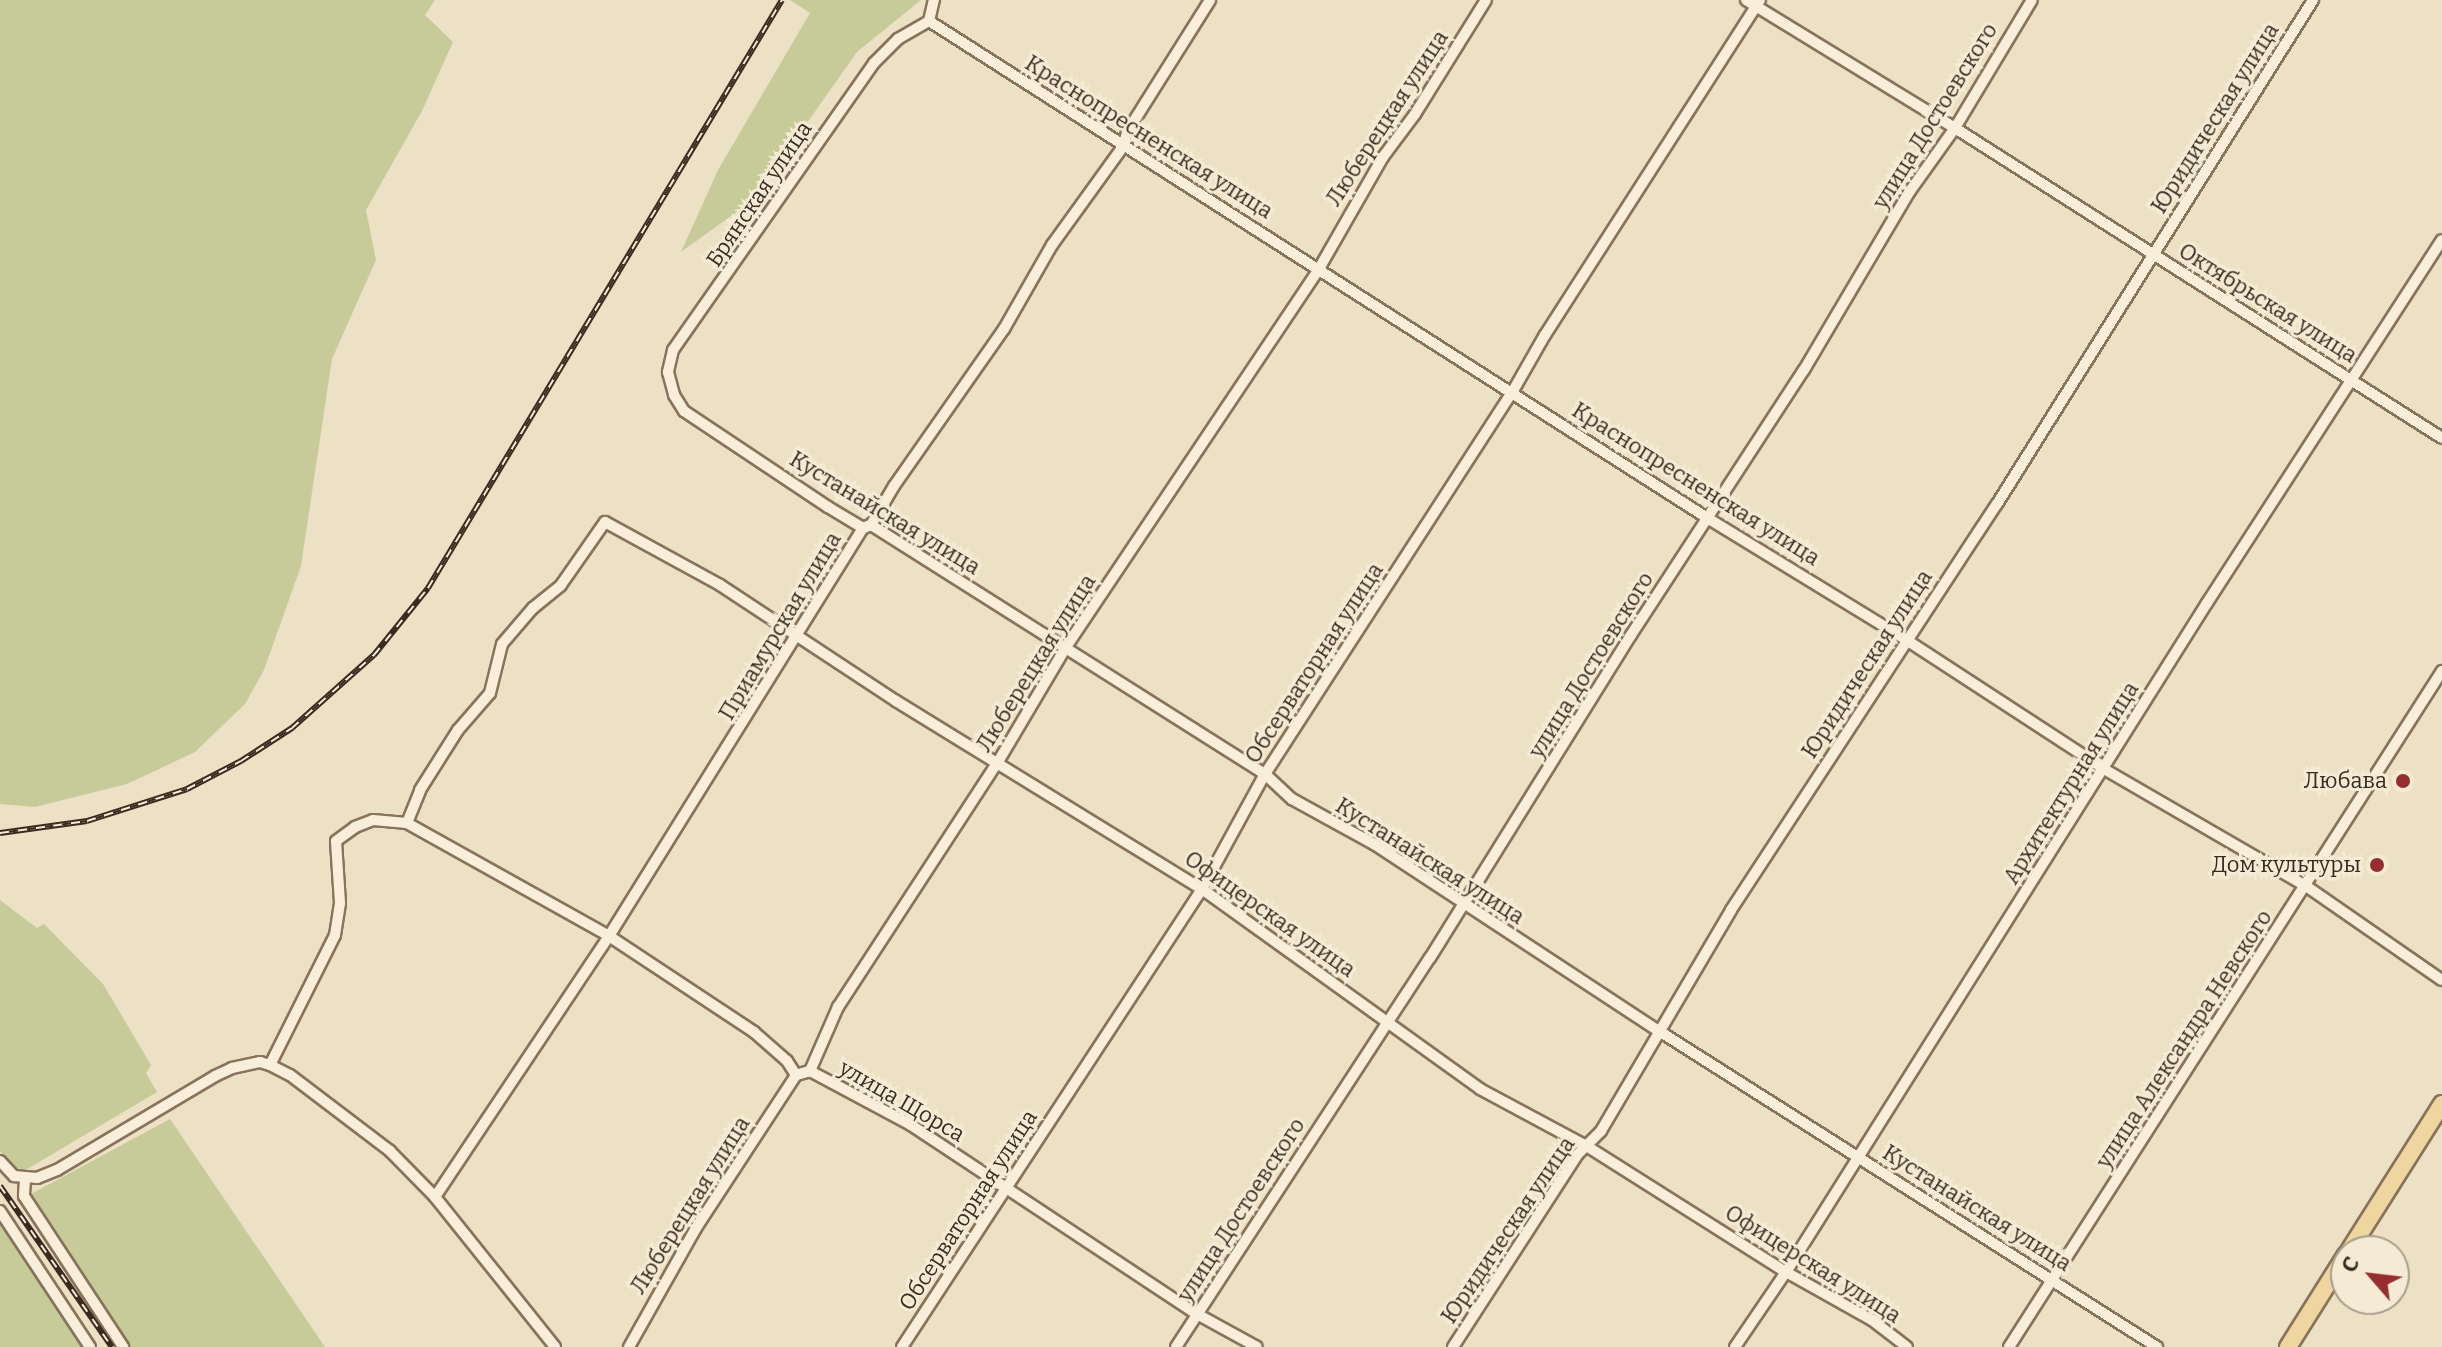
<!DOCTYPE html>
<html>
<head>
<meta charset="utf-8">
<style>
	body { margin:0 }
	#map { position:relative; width:2442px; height:1347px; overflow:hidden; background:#ede1c5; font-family:Bitter,serif }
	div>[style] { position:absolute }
	.green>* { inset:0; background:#c7cb99 }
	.roads { filter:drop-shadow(2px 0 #88735c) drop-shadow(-2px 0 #88735c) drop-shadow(0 2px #88735c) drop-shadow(0 -2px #88735c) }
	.minor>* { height:10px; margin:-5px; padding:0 5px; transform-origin:5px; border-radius:5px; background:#f8eed9 }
	.primary>* { height:16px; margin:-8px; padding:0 8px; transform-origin:8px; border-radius:8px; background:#efd59f }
	.rail>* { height:6px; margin-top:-3px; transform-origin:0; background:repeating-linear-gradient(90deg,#f5ebd5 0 9px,#392b1f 0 18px); box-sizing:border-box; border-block:2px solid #392b1f }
	.dots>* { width:22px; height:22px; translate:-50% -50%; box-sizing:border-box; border:4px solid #f5ebd5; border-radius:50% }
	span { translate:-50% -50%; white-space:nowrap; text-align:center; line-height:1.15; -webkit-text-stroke:6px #f5ebd5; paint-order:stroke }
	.street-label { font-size:22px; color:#392b1f }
	.poi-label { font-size:22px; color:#392b1f }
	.right { translate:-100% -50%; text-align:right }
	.north { position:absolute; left:2330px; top:1235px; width:80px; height:80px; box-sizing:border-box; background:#f5ebd5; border:2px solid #aa9e8c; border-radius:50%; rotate:298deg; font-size:22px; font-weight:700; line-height:32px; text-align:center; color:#392b1f }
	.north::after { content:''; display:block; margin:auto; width:28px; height:36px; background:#962d30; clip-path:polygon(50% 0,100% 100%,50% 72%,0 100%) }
</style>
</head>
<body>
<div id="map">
	<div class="green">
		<i style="clip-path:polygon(0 0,435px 0,425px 15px,453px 42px,422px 111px,366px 210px,376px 260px,332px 359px,301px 566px,264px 670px,245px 704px,195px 752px,127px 784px,35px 807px,0 804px)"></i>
		<i style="clip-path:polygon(790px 0,921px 0,857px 52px,752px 201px,681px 252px,718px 170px,810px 13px)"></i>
		<i style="clip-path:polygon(0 900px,37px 928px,44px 924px,103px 984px,151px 1065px,146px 1073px,157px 1092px,24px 1171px,11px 1165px,0 1151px)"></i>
		<i style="clip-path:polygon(170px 1119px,325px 1347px,125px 1347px,29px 1195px)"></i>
		<i style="clip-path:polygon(0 1219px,81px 1347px,0 1347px)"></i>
	</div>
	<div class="roads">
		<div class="minor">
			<i style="left:1746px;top:0;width:245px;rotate:31.5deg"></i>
			<i style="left:1955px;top:128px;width:577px;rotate:32.48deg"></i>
			<i style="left:929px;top:21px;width:36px;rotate:150deg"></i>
			<i style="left:898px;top:39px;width:34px;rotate:135deg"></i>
			<i style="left:874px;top:63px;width:350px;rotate:125deg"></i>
			<i style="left:673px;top:350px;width:23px;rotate:103deg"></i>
			<i style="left:668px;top:372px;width:24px;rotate:75deg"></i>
			<i style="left:674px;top:395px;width:19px;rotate:58deg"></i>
			<i style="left:684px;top:411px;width:173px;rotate:33.7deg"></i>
			<i style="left:828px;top:507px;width:41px;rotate:31deg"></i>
			<i style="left:863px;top:528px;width:9px;rotate:-21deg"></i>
			<i style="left:871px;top:525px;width:466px;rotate:32.3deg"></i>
			<i style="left:1265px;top:774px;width:37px;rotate:43deg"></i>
			<i style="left:1292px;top:799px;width:94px;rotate:28.8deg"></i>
			<i style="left:1374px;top:844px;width:341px;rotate:33.3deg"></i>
			<i style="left:1659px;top:1031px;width:590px;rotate:32.4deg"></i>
			<i style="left:929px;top:21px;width:925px;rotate:32.56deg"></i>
			<i style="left:1709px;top:519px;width:233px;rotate:31.5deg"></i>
			<i style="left:1908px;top:641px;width:234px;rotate:33.1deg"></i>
			<i style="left:2104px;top:769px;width:233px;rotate:30.1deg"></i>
			<i style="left:2306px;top:886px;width:165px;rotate:34.7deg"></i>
			<i style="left:929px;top:21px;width:22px;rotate:-77deg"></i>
			<i style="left:407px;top:823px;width:35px;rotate:-68deg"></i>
			<i style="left:420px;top:790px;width:71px;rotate:-57.7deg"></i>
			<i style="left:458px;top:730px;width:49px;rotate:-49.1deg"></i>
			<i style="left:490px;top:693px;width:50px;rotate:-76.2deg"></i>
			<i style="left:502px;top:644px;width:48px;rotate:-49.3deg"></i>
			<i style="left:533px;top:608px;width:36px;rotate:-39deg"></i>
			<i style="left:561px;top:585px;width:77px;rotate:-55.1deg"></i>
			<i style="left:605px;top:522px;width:131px;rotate:28.7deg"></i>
			<i style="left:720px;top:585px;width:211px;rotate:33.4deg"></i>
			<i style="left:896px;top:701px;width:359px;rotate:31.6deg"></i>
			<i style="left:1202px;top:889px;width:342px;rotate:35.7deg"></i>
			<i style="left:1480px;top:1089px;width:123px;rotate:28.2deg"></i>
			<i style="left:1588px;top:1147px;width:234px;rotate:32.3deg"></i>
			<i style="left:1786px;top:1272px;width:98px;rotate:29.2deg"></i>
			<i style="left:1872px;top:1320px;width:44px;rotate:37.6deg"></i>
			<i style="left:270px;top:1065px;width:145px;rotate:-63.4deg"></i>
			<i style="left:335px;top:935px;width:32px;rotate:-81deg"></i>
			<i style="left:340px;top:903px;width:62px;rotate:-93.7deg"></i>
			<i style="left:336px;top:841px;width:24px;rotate:-36deg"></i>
			<i style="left:355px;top:827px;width:19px;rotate:-21deg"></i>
			<i style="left:373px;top:820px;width:34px;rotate:5deg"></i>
			<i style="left:407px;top:823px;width:231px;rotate:29.2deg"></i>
			<i style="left:609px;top:936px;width:174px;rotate:33.5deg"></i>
			<i style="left:754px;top:1032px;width:44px;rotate:41.3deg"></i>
			<i style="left:787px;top:1061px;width:17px;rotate:57deg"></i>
			<i style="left:796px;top:1075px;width:15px;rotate:-16deg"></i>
			<i style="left:810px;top:1071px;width:115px;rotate:28.1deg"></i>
			<i style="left:911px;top:1125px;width:343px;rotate:33.5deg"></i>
			<i style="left:1197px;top:1314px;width:68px;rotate:28.8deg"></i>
			<i style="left:0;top:1161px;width:21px;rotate:47deg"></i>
			<i style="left:14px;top:1176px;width:23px;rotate:5deg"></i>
			<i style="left:37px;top:1178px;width:22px;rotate:-22deg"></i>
			<i style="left:57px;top:1170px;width:184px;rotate:-30.7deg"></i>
			<i style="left:215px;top:1076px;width:19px;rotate:-25deg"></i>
			<i style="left:232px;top:1068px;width:29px;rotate:-12deg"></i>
			<i style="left:260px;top:1062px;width:10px;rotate:17deg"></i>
			<i style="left:270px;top:1065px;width:22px;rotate:27deg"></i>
			<i style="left:290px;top:1075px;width:126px;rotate:37.2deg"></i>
			<i style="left:390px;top:1151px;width:64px;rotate:45.6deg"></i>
			<i style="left:435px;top:1197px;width:192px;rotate:51.3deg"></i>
			<i style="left:25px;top:1180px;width:16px;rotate:94deg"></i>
			<i style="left:24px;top:1196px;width:181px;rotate:56.7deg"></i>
			<i style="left:435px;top:1197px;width:314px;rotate:-56.3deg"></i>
			<i style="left:609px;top:936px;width:481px;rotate:-58.1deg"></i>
			<i style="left:863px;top:528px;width:9px;rotate:-21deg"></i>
			<i style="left:871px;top:525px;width:45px;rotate:-59.5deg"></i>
			<i style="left:894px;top:486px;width:192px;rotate:-55deg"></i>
			<i style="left:1004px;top:329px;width:97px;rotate:-60.3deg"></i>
			<i style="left:1052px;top:245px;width:123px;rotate:-54.2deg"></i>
			<i style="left:1124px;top:145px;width:13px;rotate:-77deg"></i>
			<i style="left:1127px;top:132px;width:156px;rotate:-57.8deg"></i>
			<i style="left:0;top:1211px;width:163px;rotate:56.5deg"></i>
			<i style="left:629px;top:1347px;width:137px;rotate:-60.6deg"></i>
			<i style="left:696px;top:1228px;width:183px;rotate:-56.8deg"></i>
			<i style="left:796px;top:1075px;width:15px;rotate:-16deg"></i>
			<i style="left:810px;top:1071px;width:70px;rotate:-66.4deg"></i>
			<i style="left:838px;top:1007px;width:293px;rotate:-56.9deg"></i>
			<i style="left:998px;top:762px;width:134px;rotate:-59.4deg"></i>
			<i style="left:1066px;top:647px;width:457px;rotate:-56.2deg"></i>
			<i style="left:1320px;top:267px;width:127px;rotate:-60.2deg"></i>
			<i style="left:1383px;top:157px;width:54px;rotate:-53.3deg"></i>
			<i style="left:1415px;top:114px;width:134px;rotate:-58.1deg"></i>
			<i style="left:902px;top:1347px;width:548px;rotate:-56.77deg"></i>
			<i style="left:1202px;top:889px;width:131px;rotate:-61.3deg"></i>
			<i style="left:1265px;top:774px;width:456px;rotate:-57.1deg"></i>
			<i style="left:1513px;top:391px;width:64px;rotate:-60.3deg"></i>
			<i style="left:1545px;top:335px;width:398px;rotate:-57.3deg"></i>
			<i style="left:1176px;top:1347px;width:465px;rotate:-56.9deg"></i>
			<i style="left:1430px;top:958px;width:380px;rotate:-58.1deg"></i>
			<i style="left:1631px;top:635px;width:316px;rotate:-56.9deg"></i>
			<i style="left:1804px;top:370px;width:208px;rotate:-59.4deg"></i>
			<i style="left:1910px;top:191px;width:77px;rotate:-54.5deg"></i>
			<i style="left:1955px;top:128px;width:149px;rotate:-59deg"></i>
			<i style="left:1453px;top:1347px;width:229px;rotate:-57.1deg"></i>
			<i style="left:1577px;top:1155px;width:34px;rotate:-45deg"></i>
			<i style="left:1601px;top:1131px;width:256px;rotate:-59.5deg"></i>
			<i style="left:1731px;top:910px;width:485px;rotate:-56.8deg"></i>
			<i style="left:1997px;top:504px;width:595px;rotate:-57.91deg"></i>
			<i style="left:1735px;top:1347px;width:91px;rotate:-55.8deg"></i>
			<i style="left:1786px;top:1272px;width:790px;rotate:-57.82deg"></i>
			<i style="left:2207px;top:603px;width:432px;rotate:-57.1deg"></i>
			<i style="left:2009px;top:1347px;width:803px;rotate:-57.36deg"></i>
		</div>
		<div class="primary">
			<i style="left:2349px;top:1251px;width:174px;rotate:-57.7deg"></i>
			<i style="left:2288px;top:1347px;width:109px;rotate:-57.8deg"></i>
		</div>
	</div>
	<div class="rail">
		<i style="left:0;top:833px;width:88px;rotate:-7.9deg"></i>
		<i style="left:87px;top:821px;width:105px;rotate:-17.7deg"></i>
		<i style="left:187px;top:789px;width:61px;rotate:-27.4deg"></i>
		<i style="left:241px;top:761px;width:61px;rotate:-32.9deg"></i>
		<i style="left:292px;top:728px;width:110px;rotate:-41.7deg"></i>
		<i style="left:374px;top:655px;width:86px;rotate:-51.1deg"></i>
		<i style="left:428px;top:588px;width:686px;rotate:-58.95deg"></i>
		<i style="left:0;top:1186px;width:196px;rotate:55.2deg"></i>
	</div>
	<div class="dots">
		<i style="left:2403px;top:781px;background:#962d30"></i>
		<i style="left:2377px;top:865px;background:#962d30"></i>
	</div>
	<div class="street-label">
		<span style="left:1935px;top:116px;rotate:-58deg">улица Достоевского</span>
		<span style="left:1387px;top:118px;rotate:-57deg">Люберецкая улица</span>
		<span style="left:2215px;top:118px;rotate:-58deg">Юридическая улица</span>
		<span style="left:1149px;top:137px;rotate:32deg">Краснопресненская улица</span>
		<span style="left:759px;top:194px;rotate:-56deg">Брянская улица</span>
		<span style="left:2268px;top:303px;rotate:32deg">Октябрьская улица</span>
		<span style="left:1696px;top:484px;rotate:32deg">Краснопресненская улица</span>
		<span style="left:885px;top:513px;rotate:31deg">Кустанайская улица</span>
		<span style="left:780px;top:626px;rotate:-59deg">Приамурская улица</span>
		<span style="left:1036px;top:663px;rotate:-58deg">Люберецкая улица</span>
		<span style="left:1314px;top:663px;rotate:-57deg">Обсерваторная улица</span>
		<span style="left:1867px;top:664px;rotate:-57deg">Юридическая улица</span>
		<span style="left:1591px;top:665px;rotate:-58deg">улица Достоевского</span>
		<span style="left:2071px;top:783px;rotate:-58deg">Архитектурная улица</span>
		<span style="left:1430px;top:861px;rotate:32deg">Кустанайская улица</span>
		<span style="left:1270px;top:914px;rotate:35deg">Офицерская улица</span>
		<span style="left:2184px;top:1039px;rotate:-57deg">улица Александра Невского</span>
		<span style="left:902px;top:1101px;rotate:30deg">улица Щорса</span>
		<span style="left:690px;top:1205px;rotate:-58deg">Люберецкая улица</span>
		<span style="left:1977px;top:1208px;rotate:32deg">Кустанайская улица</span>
		<span style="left:968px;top:1210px;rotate:-57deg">Обсерваторная улица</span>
		<span style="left:1241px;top:1210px;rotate:-57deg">улица Достоевского</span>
		<span style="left:1508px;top:1230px;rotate:-56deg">Юридическая улица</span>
		<span style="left:1813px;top:1264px;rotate:32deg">Офицерская улица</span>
	</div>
	<div class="poi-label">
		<span class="right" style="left:2387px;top:781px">Любава</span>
		<span class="right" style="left:2361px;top:865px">Дом культуры</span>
	</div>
	<div class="north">С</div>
</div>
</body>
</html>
